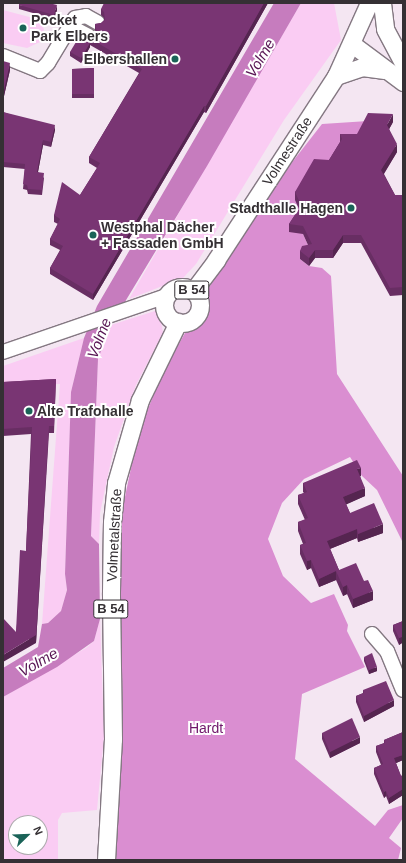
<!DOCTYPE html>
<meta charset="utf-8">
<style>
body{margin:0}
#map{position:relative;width:406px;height:863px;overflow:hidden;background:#f4e6f2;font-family:Arial,sans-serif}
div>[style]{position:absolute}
.green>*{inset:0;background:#faccf3}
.forest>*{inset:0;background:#da8ed1}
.water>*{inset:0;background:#c67cbe}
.roads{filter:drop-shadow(1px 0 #847882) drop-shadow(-1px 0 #847882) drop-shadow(0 1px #847882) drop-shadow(0 -1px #847882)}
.minor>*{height:14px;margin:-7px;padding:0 7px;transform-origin:7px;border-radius:7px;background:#fff}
.major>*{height:17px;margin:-8.5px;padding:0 8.5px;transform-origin:8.5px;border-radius:8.5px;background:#fff}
.major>.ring{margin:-8.5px;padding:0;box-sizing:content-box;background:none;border:17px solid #fff;border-radius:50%}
.wall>*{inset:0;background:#682e63}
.shaded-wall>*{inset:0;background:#552550}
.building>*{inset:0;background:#793573}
.dots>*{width:11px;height:11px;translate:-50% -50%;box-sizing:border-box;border:2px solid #fff;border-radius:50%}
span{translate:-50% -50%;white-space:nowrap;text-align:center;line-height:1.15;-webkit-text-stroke:4px #fff;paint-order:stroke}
.shield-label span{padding:1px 3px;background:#fff;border:1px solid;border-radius:3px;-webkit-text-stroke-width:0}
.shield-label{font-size:13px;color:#353034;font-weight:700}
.poi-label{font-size:14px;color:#353034;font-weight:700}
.left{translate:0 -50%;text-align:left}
.right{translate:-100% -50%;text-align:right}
.street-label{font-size:14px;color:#353034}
.park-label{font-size:14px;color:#6f166a}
.water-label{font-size:15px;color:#571453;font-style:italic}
.frame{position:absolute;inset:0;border:4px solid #353034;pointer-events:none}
.north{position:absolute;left:8px;top:815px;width:40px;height:40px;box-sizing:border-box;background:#fff;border:1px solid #aeacae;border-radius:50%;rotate:67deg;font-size:11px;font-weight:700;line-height:16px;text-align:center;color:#353034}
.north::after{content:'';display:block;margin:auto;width:14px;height:18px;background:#1a6358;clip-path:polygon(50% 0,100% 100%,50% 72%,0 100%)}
</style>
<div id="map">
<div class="green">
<div style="clip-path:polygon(301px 3px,334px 3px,341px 40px,284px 120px,196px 264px,183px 278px,129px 299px)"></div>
<div style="clip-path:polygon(3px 10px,37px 19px,44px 29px,40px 42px,27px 48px,3px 43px)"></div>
<div style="clip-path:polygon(155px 311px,160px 315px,163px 333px,136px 385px,114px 447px,100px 513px,99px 544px,91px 536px,98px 359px,111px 325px)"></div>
<div style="clip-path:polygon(84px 338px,71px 392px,65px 574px,67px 590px,61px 611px,48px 623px,42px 624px,60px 384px,3px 386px,3px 366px)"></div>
<div style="clip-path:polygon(evenodd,100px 619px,104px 736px,97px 810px,62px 813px,58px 820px,58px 860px,3px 860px,3px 697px,86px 648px,94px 641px,100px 619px,16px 823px,40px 823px,40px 847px,16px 847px,16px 823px)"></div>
</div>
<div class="forest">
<div style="clip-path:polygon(368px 121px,301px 213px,303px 234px,309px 247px,300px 259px,309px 266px,322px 268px,331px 276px,337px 374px,403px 476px,403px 543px,377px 490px,362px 476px,350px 457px,304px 479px,282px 503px,268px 539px,283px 576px,311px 603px,334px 594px,348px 625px,347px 631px,365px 667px,302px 694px,295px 759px,375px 826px,388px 810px,403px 805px,403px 818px,389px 838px,401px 848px,398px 860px,116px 860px,123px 727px,120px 550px,122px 511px,139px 430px,165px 368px,189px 326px,203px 312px,203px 297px,272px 188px,322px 124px)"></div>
</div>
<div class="water">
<div style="clip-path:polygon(274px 3px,301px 3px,207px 166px,111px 325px,98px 359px,91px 536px,99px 544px,100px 619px,94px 641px,57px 667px,3px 697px,3px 668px,38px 647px,42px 624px,48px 623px,61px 611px,67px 590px,65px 574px,71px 392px,84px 338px,97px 306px)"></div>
</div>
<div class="roads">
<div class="minor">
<div style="left:64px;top:35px;width:14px;rotate:-21deg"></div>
<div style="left:77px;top:30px;width:13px;rotate:27deg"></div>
<div style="left:3px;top:56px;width:40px;rotate:22deg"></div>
<div style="left:40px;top:71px;width:11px;rotate:-45deg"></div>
<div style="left:48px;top:63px;width:52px;rotate:-59deg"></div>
<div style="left:75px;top:18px;width:11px;rotate:-10deg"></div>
<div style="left:86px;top:16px;width:13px;rotate:29deg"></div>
<div style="left:3px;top:352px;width:173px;rotate:-18.9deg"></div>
<div style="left:372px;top:634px;width:23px;rotate:49deg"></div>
<div style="left:387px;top:651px;width:42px;rotate:67.7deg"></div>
</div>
<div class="major">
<div style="left:382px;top:3px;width:26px;rotate:83deg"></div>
<div style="left:385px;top:29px;width:38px;rotate:62deg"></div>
<div style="left:352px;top:44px;width:64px;rotate:36.7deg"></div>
<div style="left:336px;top:76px;width:28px;rotate:-19deg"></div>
<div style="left:362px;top:67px;width:21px;rotate:8deg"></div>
<div class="ring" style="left:164px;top:287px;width:19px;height:19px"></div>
<div style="left:193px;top:291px;width:39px;rotate:-53deg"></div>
<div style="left:216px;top:260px;width:220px;rotate:-56.9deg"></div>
<div style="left:336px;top:76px;width:80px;rotate:-65.7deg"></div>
<div style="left:106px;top:860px;width:121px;rotate:-86.7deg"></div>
<div style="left:113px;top:739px;width:147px;rotate:-90.8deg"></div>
<div style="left:111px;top:592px;width:70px;rotate:-89.2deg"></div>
<div style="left:112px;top:522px;width:39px;rotate:-84deg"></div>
<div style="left:116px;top:483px;width:86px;rotate:-73.9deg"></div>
<div style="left:140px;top:400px;width:87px;rotate:-64deg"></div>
</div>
</div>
<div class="wall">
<div style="clip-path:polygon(268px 3px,206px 113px,204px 112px,93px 300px,50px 274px,50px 268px,60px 250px,50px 245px,50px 239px,58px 224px,54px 222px,54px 215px,80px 195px,97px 168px,89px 163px,89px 157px,139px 73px,90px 45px,90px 47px,81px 63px,70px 56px,70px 52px,89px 43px,89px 38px,96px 34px,95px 30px,95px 24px,101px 23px,104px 20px,104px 18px,101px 15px,101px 9px)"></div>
<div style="clip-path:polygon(19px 5px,57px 10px,54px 19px,19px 9px)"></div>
<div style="clip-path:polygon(3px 61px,10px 70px,4px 96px,3px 96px)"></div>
<div style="clip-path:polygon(94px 68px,94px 98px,72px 98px,72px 69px)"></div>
<div style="clip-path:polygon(3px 112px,55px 130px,51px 147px,43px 145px,38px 172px,44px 178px,42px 195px,28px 194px,27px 190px,23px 189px,25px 169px,3px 167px)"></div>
<div style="clip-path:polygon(393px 122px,389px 129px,397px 152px,384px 174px,395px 195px,403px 195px,403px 295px,390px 296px,361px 243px,343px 243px,333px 258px,315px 258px,309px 266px,300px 259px,300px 251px,308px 245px,303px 234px,289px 232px,289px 224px,299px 209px,295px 200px,295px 192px,329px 160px,340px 142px,340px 134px,357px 134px)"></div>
<div style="clip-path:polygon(56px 379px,54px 433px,49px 433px,36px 643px,16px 632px,26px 551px,31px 434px,3px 436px,3px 382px)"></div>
<div style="clip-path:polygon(360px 476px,365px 496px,346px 504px,350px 513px,383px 533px,358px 542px,357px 538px,330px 549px,339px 570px,364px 581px,373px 600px,353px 608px,347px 594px,343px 596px,336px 580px,319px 587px,311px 568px,307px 570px,300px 554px,300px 545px,303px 544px,298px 531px,298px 522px,305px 520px,298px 504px,298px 495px,304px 493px,303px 492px,303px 483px)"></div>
<div style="clip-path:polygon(403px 621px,403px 645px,402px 643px,399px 645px,393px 631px,393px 625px)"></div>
<div style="clip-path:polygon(364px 657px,377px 671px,369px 674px,364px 661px)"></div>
<div style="clip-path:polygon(363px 690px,394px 706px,364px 722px,356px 702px,356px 696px,363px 693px)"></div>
<div style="clip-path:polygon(403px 732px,403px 760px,396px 763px,401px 776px,403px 775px,403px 795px,389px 804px,386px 796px,384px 798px,374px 774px,374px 768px,381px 765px,376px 752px,376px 746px,384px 743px,384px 740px)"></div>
<div style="clip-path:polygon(322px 733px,360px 743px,330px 758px,322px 739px)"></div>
</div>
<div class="shaded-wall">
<div style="clip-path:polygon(264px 3px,268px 3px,206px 113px,206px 106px)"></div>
<div style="clip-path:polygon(57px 5px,57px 10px,54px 19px,54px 15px)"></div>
<div style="clip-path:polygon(90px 43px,90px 47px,81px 63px,81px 58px)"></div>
<div style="clip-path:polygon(10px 63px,10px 70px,4px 96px,4px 90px)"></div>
<div style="clip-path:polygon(204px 106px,204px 112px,93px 300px,93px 294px)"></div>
<div style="clip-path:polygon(393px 114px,393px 122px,387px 133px,387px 125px)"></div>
<div style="clip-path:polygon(55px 125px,55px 130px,51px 147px,51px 142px)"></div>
<div style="clip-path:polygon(43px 140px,43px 145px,37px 177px,37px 172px)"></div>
<div style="clip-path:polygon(397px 144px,397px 152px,381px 178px,381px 170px)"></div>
<div style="clip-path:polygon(343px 235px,343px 243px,333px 258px,333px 250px)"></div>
<div style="clip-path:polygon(315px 250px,315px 258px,309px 266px,309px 258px)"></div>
<div style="clip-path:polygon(49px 426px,36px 643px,3px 662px,3px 655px,36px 635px)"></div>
<div style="clip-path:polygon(361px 468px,361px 476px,357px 478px,357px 469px)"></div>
<div style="clip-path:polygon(365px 488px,365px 496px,343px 506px,343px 497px)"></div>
<div style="clip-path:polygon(383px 524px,383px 533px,358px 542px,358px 534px)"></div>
<div style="clip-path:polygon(357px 529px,357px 538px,327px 550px,327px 541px)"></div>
<div style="clip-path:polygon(311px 560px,311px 568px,307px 570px,307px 561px)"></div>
<div style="clip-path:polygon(336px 571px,336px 580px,319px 587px,319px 579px)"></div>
<div style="clip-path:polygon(347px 585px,347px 594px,343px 596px,343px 587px)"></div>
<div style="clip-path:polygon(373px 591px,373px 600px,353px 608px,353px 599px)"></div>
<div style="clip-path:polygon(402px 637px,402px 643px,399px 645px,399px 638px)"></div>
<div style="clip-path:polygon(377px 667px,377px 671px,369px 674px,369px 670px)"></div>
<div style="clip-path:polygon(394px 700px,394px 706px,364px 722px,364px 716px)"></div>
<div style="clip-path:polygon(360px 737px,360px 743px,330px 758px,330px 752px)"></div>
<div style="clip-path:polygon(403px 755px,403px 760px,394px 764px,394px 758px)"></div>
<div style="clip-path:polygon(403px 789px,403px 795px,389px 804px,389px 798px)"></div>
<div style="clip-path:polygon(386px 791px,386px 796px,384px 798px,384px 792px)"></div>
</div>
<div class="building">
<div style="clip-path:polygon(19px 3px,49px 3px,57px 5px,54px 15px,19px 5px)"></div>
<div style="clip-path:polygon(104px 3px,264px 3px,206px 106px,204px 106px,93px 294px,50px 268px,63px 246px,50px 239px,60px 219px,54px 215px,62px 182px,80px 195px,100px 163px,89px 157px,142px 69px,89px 38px,97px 33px,95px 24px,101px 23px,105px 20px,104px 12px,101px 9px)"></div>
<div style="clip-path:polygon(79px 37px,90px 43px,81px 58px,70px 52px)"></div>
<div style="clip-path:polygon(3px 61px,10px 63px,4px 90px,3px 89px)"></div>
<div style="clip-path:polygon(94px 68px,94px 94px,72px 94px,72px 69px)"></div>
<div style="clip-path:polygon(3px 112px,55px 125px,51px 142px,43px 140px,37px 172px,44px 173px,42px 190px,28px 189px,27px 185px,23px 184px,25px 164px,3px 162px)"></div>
<div style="clip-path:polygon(368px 113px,393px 114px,387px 125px,397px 144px,381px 170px,395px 195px,403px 195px,403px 287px,390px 288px,361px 235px,343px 235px,333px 250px,315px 250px,309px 258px,300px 251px,302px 246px,312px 244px,303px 226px,289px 224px,301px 205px,295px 192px,314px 159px,329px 160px,342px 139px,340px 134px,357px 134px)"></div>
<div style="clip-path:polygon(56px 379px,54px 426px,49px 426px,36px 635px,3px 655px,3px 618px,16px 632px,20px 550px,26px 551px,32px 427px,3px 429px,3px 382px)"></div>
<div style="clip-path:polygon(357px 460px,361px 468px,357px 469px,365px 488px,343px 497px,350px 513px,374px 503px,383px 524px,358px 534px,357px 529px,327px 541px,339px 570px,356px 563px,364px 581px,368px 580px,373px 591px,353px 599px,347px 585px,343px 587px,336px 571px,319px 579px,311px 560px,307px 561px,300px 545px,306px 543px,298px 522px,308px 518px,298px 495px,307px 492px,303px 483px)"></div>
<div style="clip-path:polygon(403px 621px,403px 638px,402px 637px,399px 638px,393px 625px)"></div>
<div style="clip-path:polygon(372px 653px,377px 667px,369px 670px,364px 657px)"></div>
<div style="clip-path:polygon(386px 681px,394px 700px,364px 716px,356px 696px,364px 693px,363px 690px)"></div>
<div style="clip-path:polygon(352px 718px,360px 737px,330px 752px,322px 733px)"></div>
<div style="clip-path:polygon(403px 732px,403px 755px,394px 758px,401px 776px,403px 775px,403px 789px,389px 798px,386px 791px,384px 792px,374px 768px,383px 764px,376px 746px,385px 743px,384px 740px)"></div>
</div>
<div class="dots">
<div style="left:23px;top:28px;background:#1a6358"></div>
<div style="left:175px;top:59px;background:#1a6358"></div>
<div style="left:351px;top:208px;background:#1a6358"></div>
<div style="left:93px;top:235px;background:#1a6358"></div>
<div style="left:29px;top:411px;background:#1a6358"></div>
</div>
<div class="shield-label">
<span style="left:192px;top:290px">B 54</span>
<span style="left:111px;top:609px">B 54</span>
</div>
<div class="poi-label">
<span class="left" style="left:31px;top:28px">Pocket<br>Park Elbers</span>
<span class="right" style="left:167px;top:59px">Elbershallen</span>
<span class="right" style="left:343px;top:208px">Stadthalle Hagen</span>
<span class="left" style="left:101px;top:235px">Westphal Dächer<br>+ Fassaden GmbH</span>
<span class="left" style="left:37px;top:411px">Alte Trafohalle</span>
</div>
<div class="street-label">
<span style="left:287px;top:151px;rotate:-57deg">Volmestraße</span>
<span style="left:114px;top:535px;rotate:-87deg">Volmetalstraße</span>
</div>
<div class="park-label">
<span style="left:206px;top:728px">Hardt</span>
</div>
<div class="water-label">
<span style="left:260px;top:58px;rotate:-59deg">Volme</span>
<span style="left:99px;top:338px;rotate:-69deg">Volme</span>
<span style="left:38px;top:662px;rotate:-30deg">Volme</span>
</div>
<div class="frame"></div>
<div class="north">N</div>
</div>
